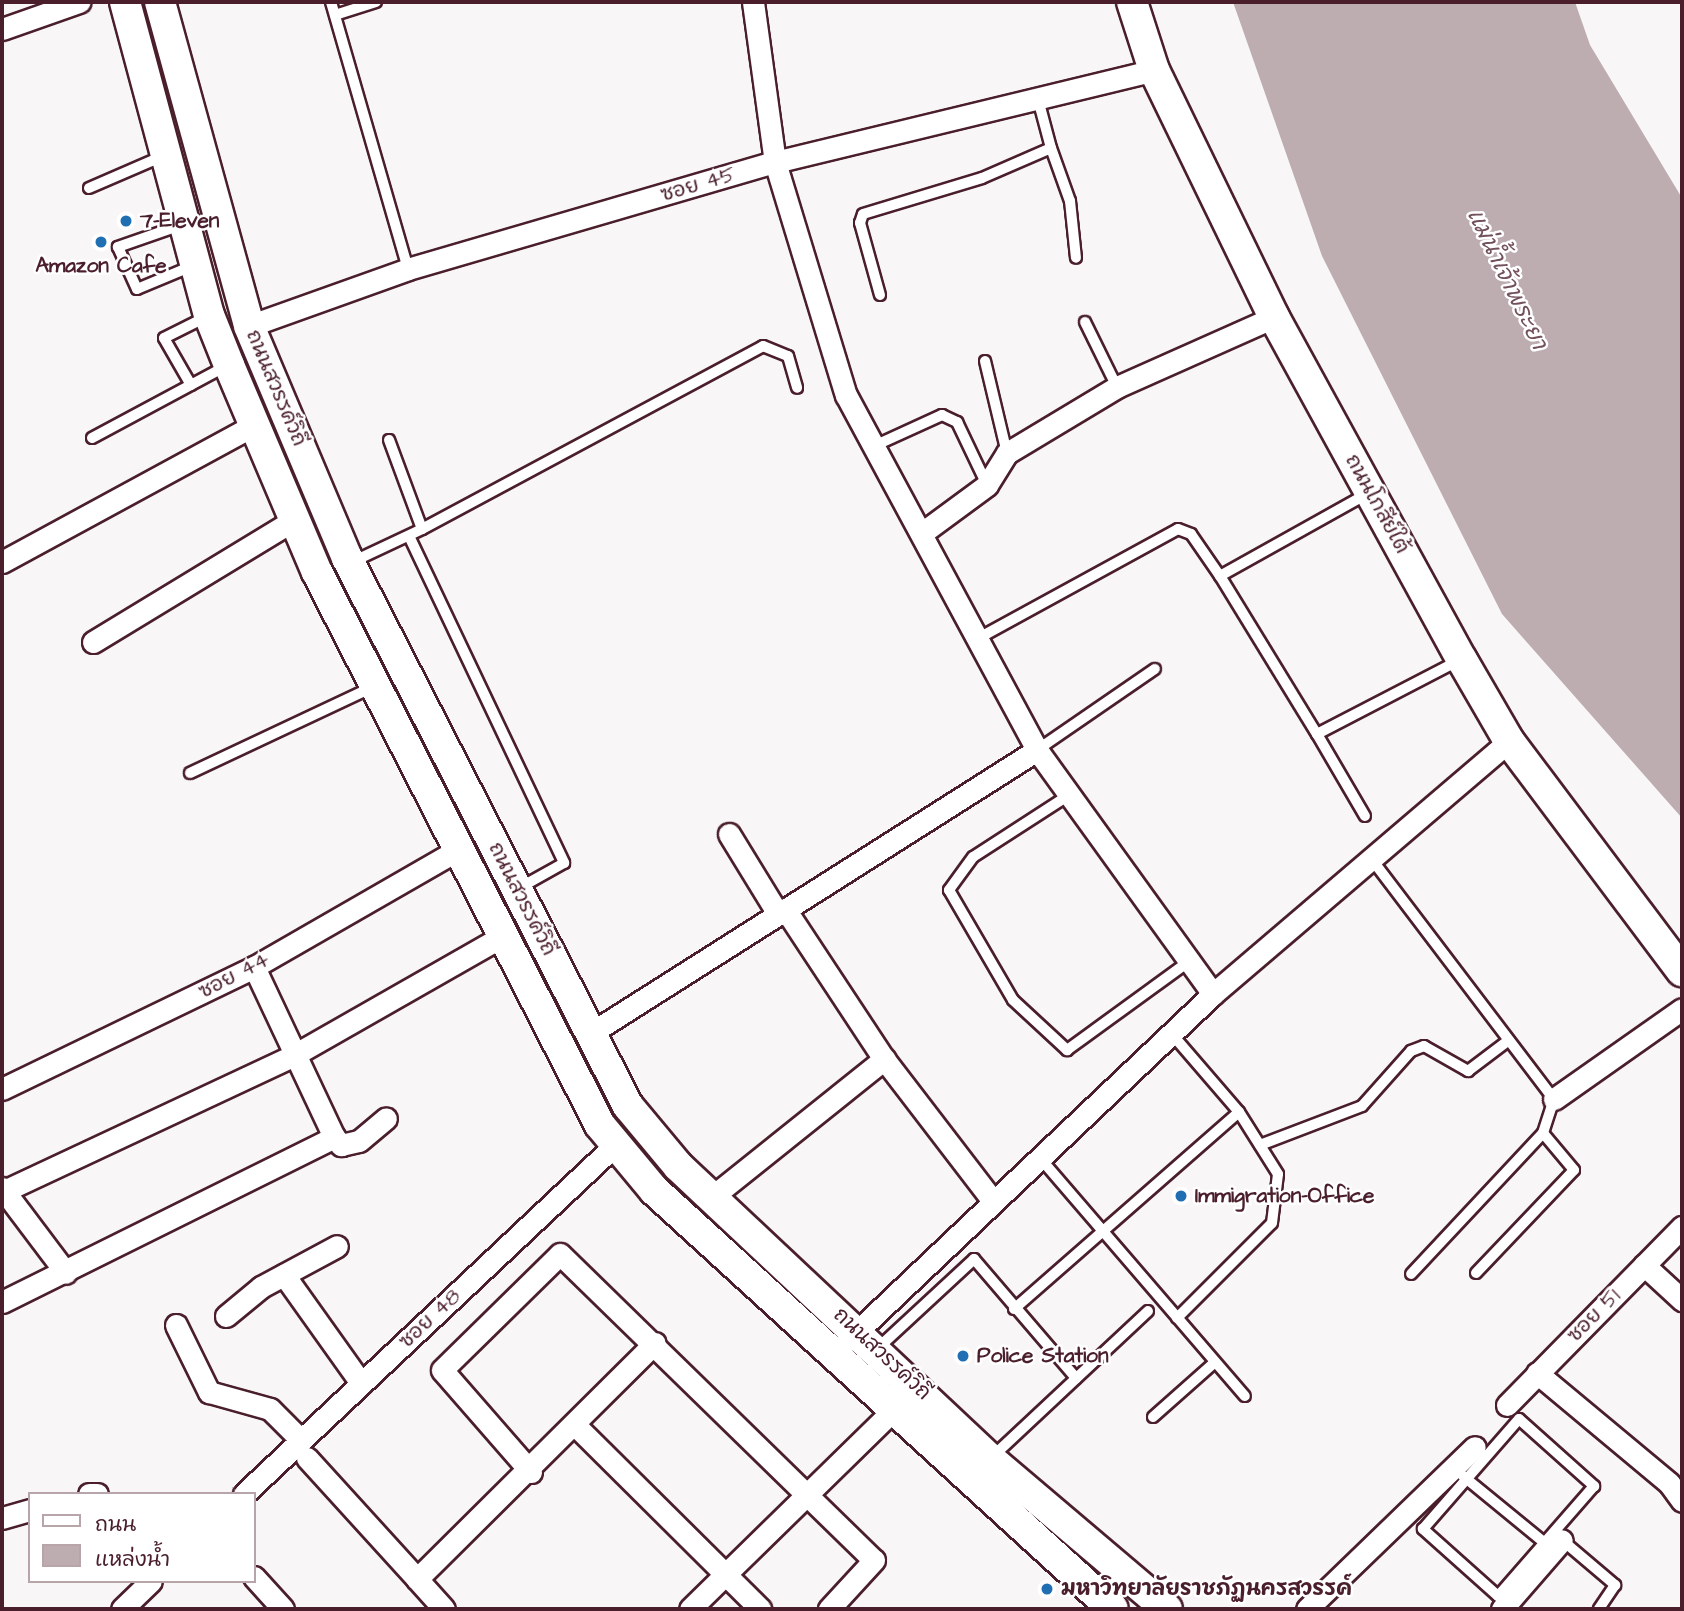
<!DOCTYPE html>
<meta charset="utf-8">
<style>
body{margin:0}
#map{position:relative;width:1684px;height:1611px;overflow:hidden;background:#f8f6f7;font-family:"Architects Daughter","Playpen Sans Thai",sans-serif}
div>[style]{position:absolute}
.water>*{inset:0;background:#bdadb0}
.roads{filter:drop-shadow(2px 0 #4a1f2b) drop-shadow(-2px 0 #4a1f2b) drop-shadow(0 2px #4a1f2b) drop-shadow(0 -2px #4a1f2b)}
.lane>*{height:10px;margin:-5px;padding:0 5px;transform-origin:5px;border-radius:5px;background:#fff}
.street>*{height:21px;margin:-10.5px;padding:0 10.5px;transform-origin:10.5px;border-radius:10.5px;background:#fff}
.secondary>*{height:30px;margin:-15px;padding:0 15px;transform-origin:15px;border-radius:15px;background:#fff}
.dots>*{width:19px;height:19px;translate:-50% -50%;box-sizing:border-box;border:4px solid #fff;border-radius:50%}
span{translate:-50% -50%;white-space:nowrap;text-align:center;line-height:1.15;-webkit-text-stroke:5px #fff;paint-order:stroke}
.street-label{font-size:21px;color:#4a1f2b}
.poi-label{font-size:21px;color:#4a1f2b;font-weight:700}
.left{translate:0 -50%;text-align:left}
.water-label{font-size:23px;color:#72515a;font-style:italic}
.frame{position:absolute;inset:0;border:4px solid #4a1f2b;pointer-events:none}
.legend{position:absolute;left:28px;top:1492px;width:228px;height:91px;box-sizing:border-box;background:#fff;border:2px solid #b7a5aa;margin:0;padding:9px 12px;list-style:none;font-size:21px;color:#4a1f2b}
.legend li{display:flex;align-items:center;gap:14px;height:35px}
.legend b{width:35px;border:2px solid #b7a5aa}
</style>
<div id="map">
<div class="water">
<div style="clip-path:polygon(1233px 2px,1575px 2px,1590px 45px,1682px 198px,1682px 818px,1502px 614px,1322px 256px)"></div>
</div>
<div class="roads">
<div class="lane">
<div style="left:331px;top:2px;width:278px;rotate:73.9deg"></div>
<div style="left:335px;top:15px;width:43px;rotate:-17.6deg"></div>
<div style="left:1051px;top:148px;width:56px;rotate:70.3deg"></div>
<div style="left:1070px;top:201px;width:57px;rotate:84deg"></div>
<div style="left:89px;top:188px;width:81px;rotate:-23.4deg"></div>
<div style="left:181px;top:225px;width:67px;rotate:160.8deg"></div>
<div style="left:118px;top:247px;width:46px;rotate:65.7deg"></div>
<div style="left:137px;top:289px;width:60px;rotate:-22.7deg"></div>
<div style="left:880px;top:295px;width:75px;rotate:-105.5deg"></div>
<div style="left:860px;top:223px;width:9px;rotate:-72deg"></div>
<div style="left:863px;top:214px;width:124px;rotate:-16.8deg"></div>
<div style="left:982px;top:178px;width:75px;rotate:-23.5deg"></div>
<div style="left:1051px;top:148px;width:51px;rotate:-104.9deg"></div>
<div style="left:1085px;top:322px;width:72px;rotate:63.8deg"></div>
<div style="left:985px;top:361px;width:95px;rotate:76.6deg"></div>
<div style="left:191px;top:385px;width:54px;rotate:-119.9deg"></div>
<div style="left:164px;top:338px;width:47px;rotate:-26.6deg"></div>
<div style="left:92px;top:438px;width:152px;rotate:-28.2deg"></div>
<div style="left:874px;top:446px;width:75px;rotate:-24.5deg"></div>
<div style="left:942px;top:415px;width:17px;rotate:25deg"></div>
<div style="left:957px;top:422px;width:70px;rotate:64.5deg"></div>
<div style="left:422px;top:529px;width:387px;rotate:-28.2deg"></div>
<div style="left:763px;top:346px;width:27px;rotate:22deg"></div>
<div style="left:788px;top:356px;width:33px;rotate:74deg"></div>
<div style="left:409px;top:536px;width:362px;rotate:64.6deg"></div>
<div style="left:564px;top:863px;width:51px;rotate:150.9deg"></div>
<div style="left:352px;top:562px;width:77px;rotate:-25.2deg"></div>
<div style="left:422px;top:529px;width:95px;rotate:-110.3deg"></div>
<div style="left:1220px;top:576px;width:168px;rotate:-29.2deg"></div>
<div style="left:977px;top:639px;width:229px;rotate:-28.7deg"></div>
<div style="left:1178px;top:529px;width:14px;rotate:21deg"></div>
<div style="left:1191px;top:534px;width:51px;rotate:55.4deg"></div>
<div style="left:1220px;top:576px;width:185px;rotate:58.5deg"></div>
<div style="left:1317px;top:734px;width:161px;rotate:-27.4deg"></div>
<div style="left:1317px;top:734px;width:95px;rotate:59.7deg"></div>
<div style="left:1037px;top:750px;width:143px;rotate:-34.5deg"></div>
<div style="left:190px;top:773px;width:202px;rotate:-25.2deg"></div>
<div style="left:1069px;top:795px;width:114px;rotate:147.1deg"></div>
<div style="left:973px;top:857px;width:41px;rotate:126deg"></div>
<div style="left:949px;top:890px;width:127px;rotate:59.8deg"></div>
<div style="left:1013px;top:1000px;width:74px;rotate:42.8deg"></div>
<div style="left:1067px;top:1050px;width:150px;rotate:-36deg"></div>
<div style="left:1370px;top:857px;width:304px;rotate:52.8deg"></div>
<div style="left:1554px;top:1099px;width:36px;rotate:108deg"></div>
<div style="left:1543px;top:1133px;width:193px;rotate:133.1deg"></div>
<div style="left:1260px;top:1145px;width:109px;rotate:-20.9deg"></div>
<div style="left:1362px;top:1106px;width:74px;rotate:-48.3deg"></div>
<div style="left:1411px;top:1051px;width:14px;rotate:-21deg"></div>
<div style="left:1424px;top:1046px;width:51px;rotate:29.6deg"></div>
<div style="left:1468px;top:1071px;width:51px;rotate:-37.1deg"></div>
<div style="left:1040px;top:1158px;width:314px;rotate:49.3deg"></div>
<div style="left:1476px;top:1273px;width:142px;rotate:-46.4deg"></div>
<div style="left:1574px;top:1170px;width:48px;rotate:-130deg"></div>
<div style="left:1014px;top:1309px;width:299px;rotate:-41.2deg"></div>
<div style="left:1239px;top:1112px;width:104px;rotate:-130.7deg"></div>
<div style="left:1177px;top:1318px;width:134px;rotate:-45deg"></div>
<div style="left:1272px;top:1223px;width:49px;rotate:-83deg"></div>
<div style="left:1278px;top:1174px;width:73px;rotate:-122.2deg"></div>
<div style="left:878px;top:1348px;width:131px;rotate:-42.8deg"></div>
<div style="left:974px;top:1259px;width:157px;rotate:49.4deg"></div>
<div style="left:1153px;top:1417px;width:81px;rotate:-41.5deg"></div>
<div style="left:1519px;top:1419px;width:101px;rotate:41.8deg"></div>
<div style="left:1594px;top:1486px;width:146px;rotate:131.1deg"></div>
<div style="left:1498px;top:1596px;width:101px;rotate:-138.2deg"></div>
<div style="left:1423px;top:1529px;width:146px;rotate:-48.9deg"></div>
<div style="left:991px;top:1458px;width:215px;rotate:-43.1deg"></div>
<div style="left:1463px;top:1476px;width:106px;rotate:39.3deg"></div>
<div style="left:1562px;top:1540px;width:70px;rotate:40.3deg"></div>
<div style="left:1615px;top:1585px;width:29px;rotate:124deg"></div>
</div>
<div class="street">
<div style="left:753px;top:2px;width:162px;rotate:82.2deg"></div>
<div style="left:775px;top:162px;width:244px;rotate:73.1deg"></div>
<div style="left:846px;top:395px;width:403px;rotate:61.7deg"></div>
<div style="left:1037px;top:750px;width:301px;rotate:54.2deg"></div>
<div style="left:2px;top:29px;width:82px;rotate:-19.3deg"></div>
<div style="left:249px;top:326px;width:169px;rotate:-19.7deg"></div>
<div style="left:408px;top:269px;width:382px;rotate:-16.3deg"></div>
<div style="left:775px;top:162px;width:390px;rotate:-13.6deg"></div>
<div style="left:922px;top:533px;width:81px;rotate:-36.4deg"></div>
<div style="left:987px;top:485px;width:38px;rotate:-58deg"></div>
<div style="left:1007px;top:453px;width:128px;rotate:-31deg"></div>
<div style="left:1117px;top:387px;width:172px;rotate:-24deg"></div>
<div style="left:2px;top:562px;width:287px;rotate:-28.5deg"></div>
<div style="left:93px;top:642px;width:235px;rotate:-31.3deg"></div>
<div style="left:729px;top:834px;width:94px;rotate:58.5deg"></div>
<div style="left:785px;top:909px;width:180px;rotate:56.6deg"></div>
<div style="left:884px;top:1059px;width:179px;rotate:52.5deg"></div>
<div style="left:591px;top:1033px;width:528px;rotate:-32.4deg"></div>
<div style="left:2px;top:1089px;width:280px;rotate:-25.8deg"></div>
<div style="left:254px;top:967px;width:237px;rotate:-29.9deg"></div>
<div style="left:1554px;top:1099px;width:156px;rotate:-35.1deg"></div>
<div style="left:334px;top:1137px;width:11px;rotate:49deg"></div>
<div style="left:341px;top:1145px;width:18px;rotate:-13deg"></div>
<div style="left:359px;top:1141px;width:35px;rotate:-40deg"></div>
<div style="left:2px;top:1188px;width:106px;rotate:53deg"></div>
<div style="left:2px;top:1192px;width:325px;rotate:-25.1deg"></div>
<div style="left:296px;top:1054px;width:238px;rotate:-29.7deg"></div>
<div style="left:712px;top:1197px;width:221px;rotate:-38.7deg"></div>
<div style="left:1644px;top:1265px;width:52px;rotate:42.6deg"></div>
<div style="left:284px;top:1275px;width:133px;rotate:54.5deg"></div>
<div style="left:2px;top:1302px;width:371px;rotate:-26.4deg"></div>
<div style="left:334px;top:1137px;width:188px;rotate:-115.2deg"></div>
<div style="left:226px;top:1316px;width:45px;rotate:-39.6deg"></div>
<div style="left:261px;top:1287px;width:86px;rotate:-28.3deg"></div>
<div style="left:176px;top:1325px;width:75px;rotate:63.8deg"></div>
<div style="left:209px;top:1392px;width:63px;rotate:15.6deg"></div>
<div style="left:270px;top:1409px;width:44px;rotate:45deg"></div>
<div style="left:847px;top:1341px;width:504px;rotate:-43.47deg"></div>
<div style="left:1213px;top:994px;width:389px;rotate:-40.5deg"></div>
<div style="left:1537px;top:1373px;width:172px;rotate:39.8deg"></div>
<div style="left:1669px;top:1483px;width:22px;rotate:54deg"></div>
<div style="left:1507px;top:1405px;width:250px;rotate:-45.5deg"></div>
<div style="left:575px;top:1425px;width:261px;rotate:44.8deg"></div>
<div style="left:307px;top:1458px;width:164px;rotate:47.7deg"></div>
<div style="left:417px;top:1579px;width:335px;rotate:-44.8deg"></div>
<div style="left:531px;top:1472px;width:135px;rotate:-131.1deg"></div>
<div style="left:442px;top:1370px;width:165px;rotate:-44.5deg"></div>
<div style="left:560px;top:1254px;width:438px;rotate:44.3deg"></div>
<div style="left:874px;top:1560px;width:67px;rotate:132.6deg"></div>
<div style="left:89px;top:1494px;width:8px"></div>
<div style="left:244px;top:1494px;width:511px;rotate:-43.25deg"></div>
<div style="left:2px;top:1518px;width:29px;rotate:-16deg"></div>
<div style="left:254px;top:1577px;width:43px;rotate:47.8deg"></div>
<div style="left:417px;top:1579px;width:40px;rotate:48deg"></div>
<div style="left:122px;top:1609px;width:40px;rotate:-44deg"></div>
<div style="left:690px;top:1609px;width:286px;rotate:-44.4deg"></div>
<div style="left:1307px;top:1609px;width:233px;rotate:-44deg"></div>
<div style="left:1502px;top:1609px;width:91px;rotate:-49deg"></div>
</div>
<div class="secondary">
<div style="left:125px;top:2px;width:324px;rotate:75deg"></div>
<div style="left:209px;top:315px;width:54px;rotate:68.2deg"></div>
<div style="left:229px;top:365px;width:225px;rotate:67deg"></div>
<div style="left:317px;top:572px;width:621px;rotate:62.9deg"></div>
<div style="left:600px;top:1125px;width:85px;rotate:50.3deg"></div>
<div style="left:654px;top:1190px;width:621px;rotate:42.39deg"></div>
<div style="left:160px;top:2px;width:336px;rotate:74.6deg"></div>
<div style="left:249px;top:326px;width:252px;rotate:67.1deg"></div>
<div style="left:347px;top:558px;width:616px;rotate:62.85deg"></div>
<div style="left:628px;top:1106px;width:78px;rotate:50.2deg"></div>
<div style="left:678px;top:1166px;width:428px;rotate:43.2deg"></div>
<div style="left:990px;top:1459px;width:232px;rotate:40.3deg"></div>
<div style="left:1132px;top:2px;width:71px;rotate:72.1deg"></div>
<div style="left:1154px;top:70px;width:275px;rotate:64.1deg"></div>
<div style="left:1274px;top:317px;width:391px;rotate:61.3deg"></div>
<div style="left:1462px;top:660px;width:94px;rotate:59.9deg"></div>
<div style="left:1509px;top:741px;width:288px;rotate:53.1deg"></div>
</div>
</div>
<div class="dots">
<div style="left:126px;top:221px;background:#1f6fb2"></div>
<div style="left:101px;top:242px;background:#1f6fb2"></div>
<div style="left:1181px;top:1196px;background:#1f6fb2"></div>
<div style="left:963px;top:1356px;background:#1f6fb2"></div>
<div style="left:1047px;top:1589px;background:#1f6fb2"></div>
</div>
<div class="street-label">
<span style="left:698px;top:185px;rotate:-16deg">ซอย 45</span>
<span style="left:276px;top:388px;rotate:67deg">ถนนสวรรค์วิถี</span>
<span style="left:1377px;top:504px;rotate:61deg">ถนนโกสีย์ใต้</span>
<span style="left:522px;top:899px;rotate:63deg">ถนนสวรรค์วิถี</span>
<span style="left:234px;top:976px;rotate:-27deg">ซอย 44</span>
<span style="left:1594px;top:1316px;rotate:-45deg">ซอย 51</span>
<span style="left:430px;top:1319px;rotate:-43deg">ซอย 48</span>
<span style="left:882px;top:1354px;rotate:43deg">ถนนสวรรค์วิถี</span>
</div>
<div class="poi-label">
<span class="left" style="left:140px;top:221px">7-Eleven</span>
<span style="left:101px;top:266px">Amazon Cafe</span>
<span class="left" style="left:1195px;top:1196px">Immigration-Office</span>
<span class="left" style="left:977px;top:1356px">Police Station</span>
<span class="left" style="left:1061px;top:1589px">มหาวิทยาลัยราชภัฏนครสวรรค์</span>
</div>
<div class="water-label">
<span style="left:1507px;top:279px;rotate:64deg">แม่น้ำเจ้าพระยา</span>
</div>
<div class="frame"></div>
<ul class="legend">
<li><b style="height:9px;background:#fff"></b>ถนน</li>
<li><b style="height:19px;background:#bdadb0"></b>แหล่งน้ำ</li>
</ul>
</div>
